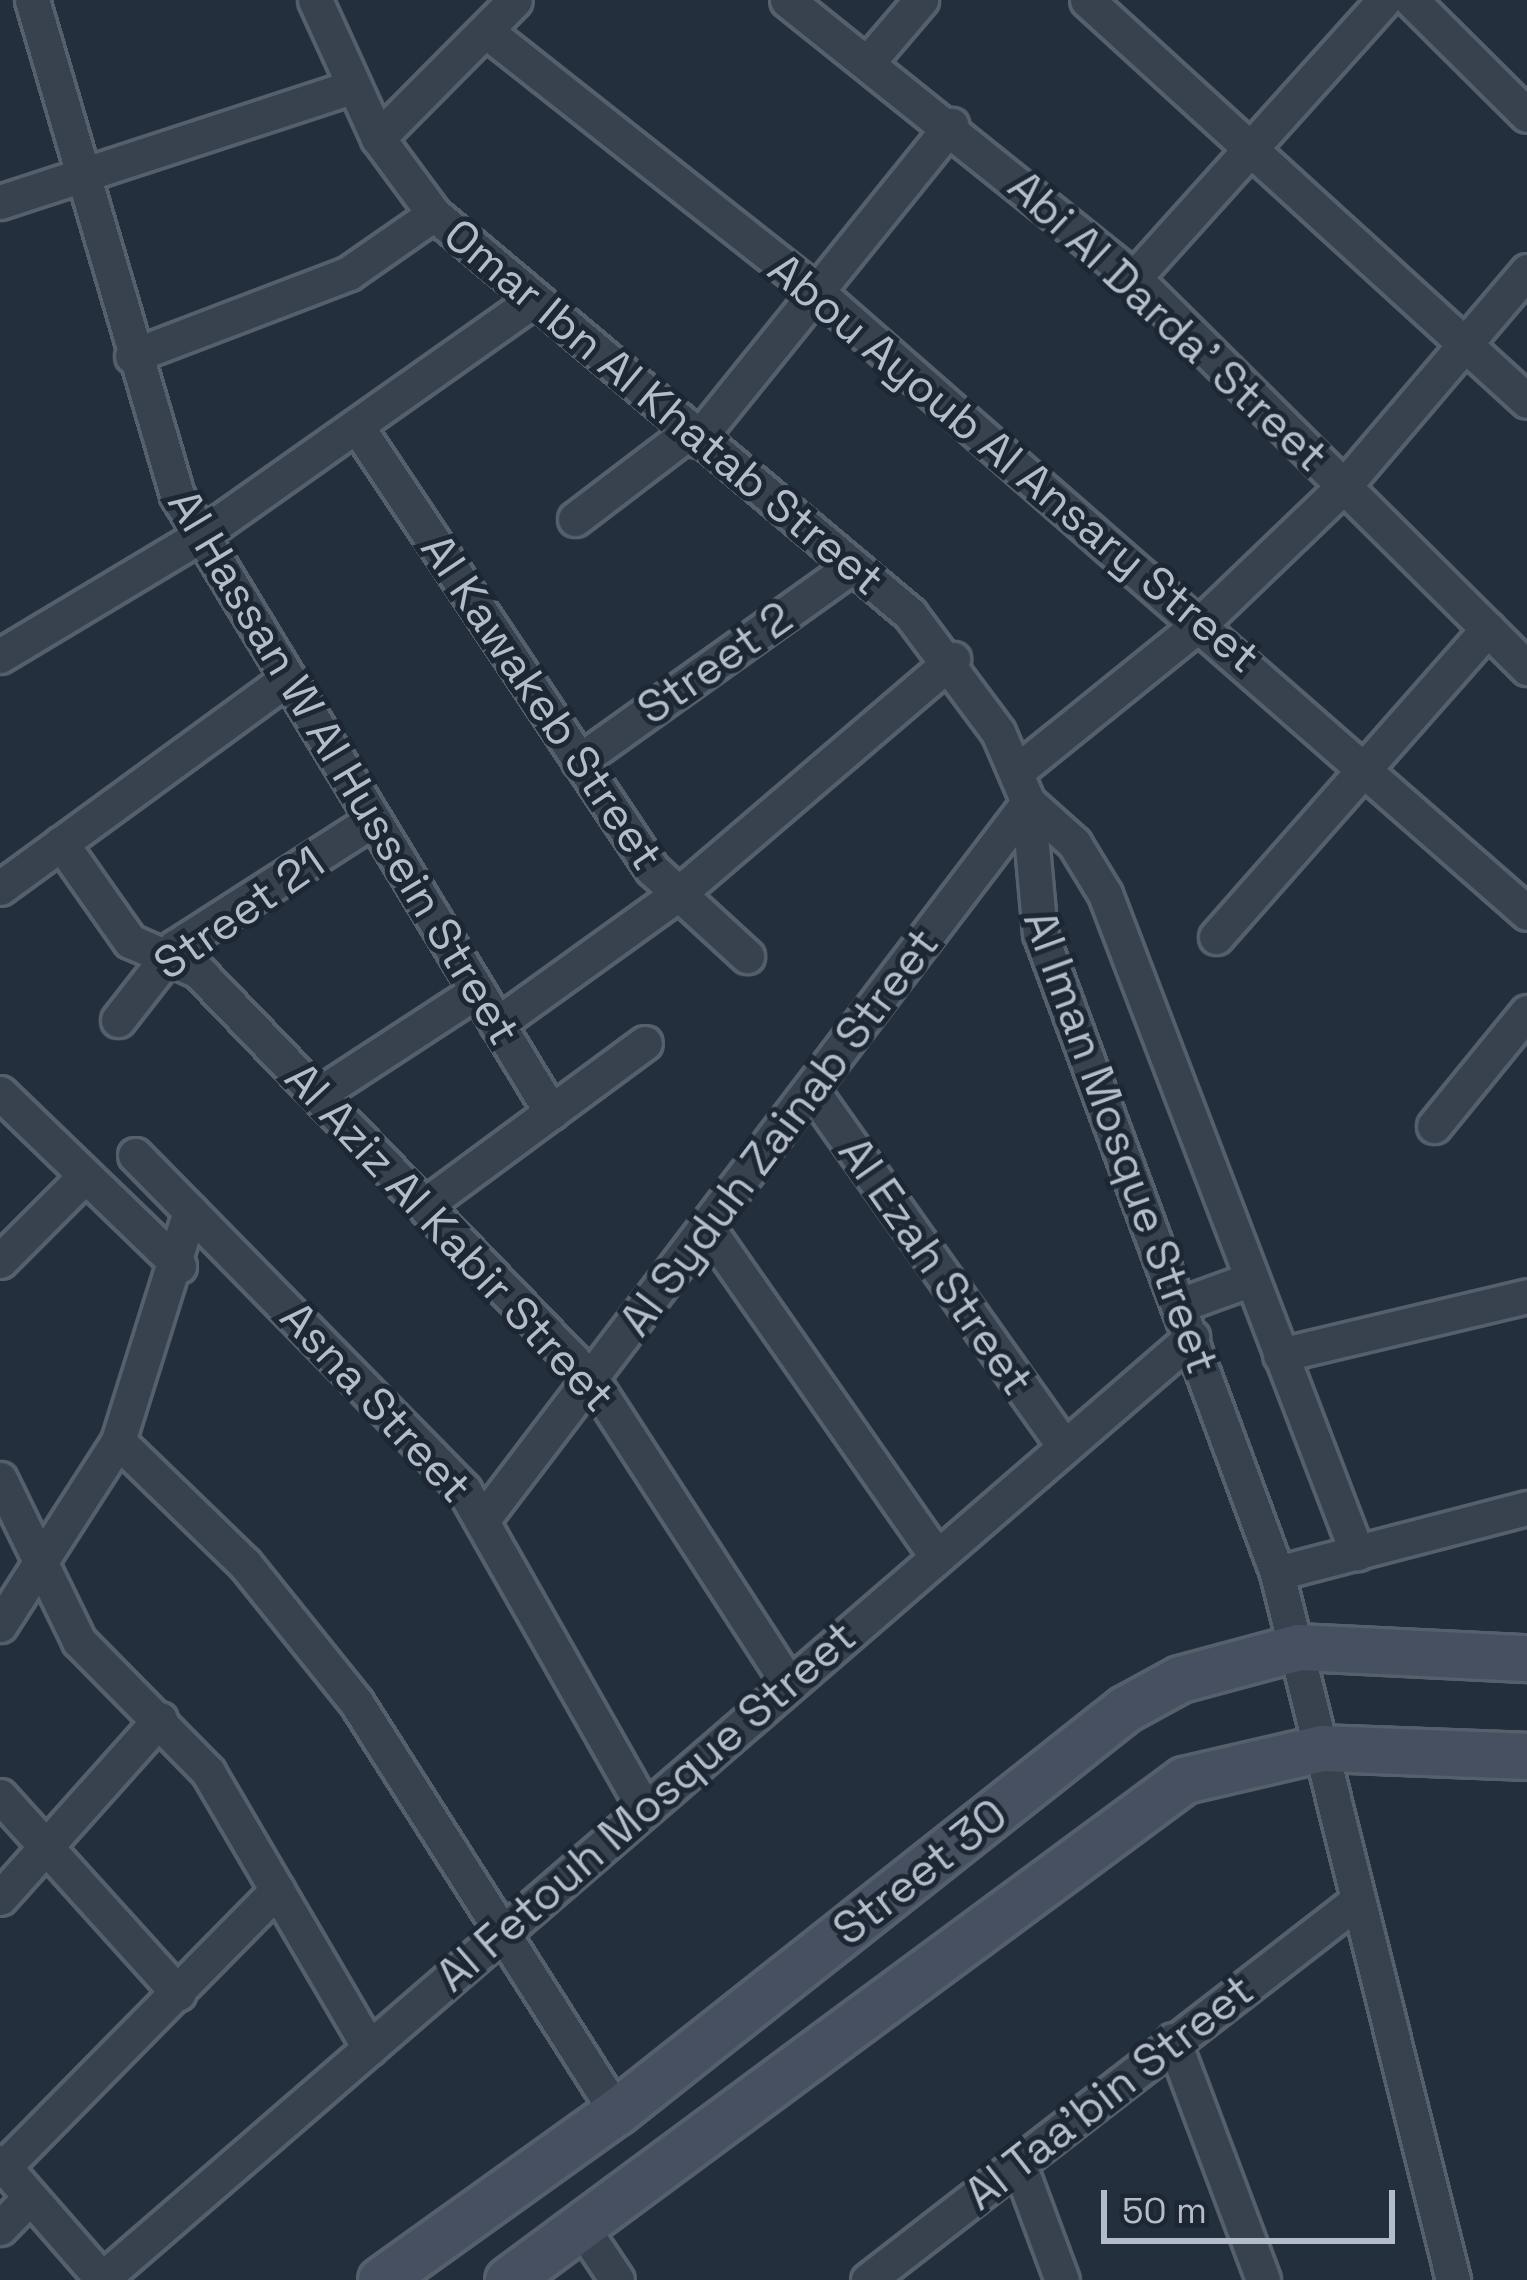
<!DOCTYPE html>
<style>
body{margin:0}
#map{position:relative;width:1527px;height:2280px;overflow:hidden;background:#242f3e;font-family:"Space Grotesk",sans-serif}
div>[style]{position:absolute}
.roads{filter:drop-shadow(3px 0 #565f6c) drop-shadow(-3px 0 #565f6c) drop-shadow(0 3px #565f6c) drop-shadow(0 -3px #565f6c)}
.street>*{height:33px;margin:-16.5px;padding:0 16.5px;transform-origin:16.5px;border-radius:16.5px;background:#38414e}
.secondary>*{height:45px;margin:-22.5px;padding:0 22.5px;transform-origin:22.5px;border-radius:22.5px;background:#465061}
span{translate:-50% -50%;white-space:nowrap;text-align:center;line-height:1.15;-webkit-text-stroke:10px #1d2633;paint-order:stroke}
.street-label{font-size:45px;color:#b4bcc9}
.scale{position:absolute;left:1101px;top:2190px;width:294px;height:54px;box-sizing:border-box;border:6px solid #b4bcc9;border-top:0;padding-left:15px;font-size:36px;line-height:42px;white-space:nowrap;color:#b4bcc9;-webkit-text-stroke:9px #1d2633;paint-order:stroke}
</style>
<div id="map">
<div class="roads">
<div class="street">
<div style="left:32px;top:0;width:516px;rotate:73.67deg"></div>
<div style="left:177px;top:495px;width:722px;rotate:58.78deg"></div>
<div style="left:315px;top:0;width:152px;rotate:65.5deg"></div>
<div style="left:378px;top:138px;width:94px;rotate:53.6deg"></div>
<div style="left:434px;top:214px;width:622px;rotate:40.04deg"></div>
<div style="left:910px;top:614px;width:147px;rotate:53.3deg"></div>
<div style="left:998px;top:732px;width:76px;rotate:66.8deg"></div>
<div style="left:1028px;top:802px;width:132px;rotate:84.8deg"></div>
<div style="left:1040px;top:933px;width:682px;rotate:69.68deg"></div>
<div style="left:1277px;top:1573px;width:729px;rotate:76.02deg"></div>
<div style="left:787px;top:0;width:445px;rotate:38.7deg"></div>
<div style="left:1134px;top:278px;width:554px;rotate:44.78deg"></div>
<div style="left:1087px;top:0;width:595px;rotate:42.34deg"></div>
<div style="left:1411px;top:0;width:163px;rotate:44.8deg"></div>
<div style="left:486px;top:31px;width:422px;rotate:38.3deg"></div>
<div style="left:817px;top:292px;width:943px;rotate:41.17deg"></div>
<div style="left:868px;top:62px;width:82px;rotate:-49.5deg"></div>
<div style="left:378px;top:138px;width:194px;rotate:-45.2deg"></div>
<div style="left:0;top:202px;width:370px;rotate:-18.1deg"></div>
<div style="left:1134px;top:278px;width:374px;rotate:-48deg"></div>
<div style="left:132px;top:356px;width:232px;rotate:-20.9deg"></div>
<div style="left:349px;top:273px;width:103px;rotate:-34.8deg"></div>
<div style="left:358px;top:428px;width:530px;rotate:56.31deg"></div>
<div style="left:652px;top:869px;width:129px;rotate:42.5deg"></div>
<div style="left:697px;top:440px;width:405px;rotate:-51.1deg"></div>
<div style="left:575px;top:519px;width:143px;rotate:-37.3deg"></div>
<div style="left:0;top:656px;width:231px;rotate:-31deg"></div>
<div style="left:198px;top:537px;width:408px;rotate:-35.2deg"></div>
<div style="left:579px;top:761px;width:335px;rotate:-35.5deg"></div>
<div style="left:1016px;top:772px;width:240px;rotate:-38.9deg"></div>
<div style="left:1203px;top:621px;width:197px;rotate:-43.8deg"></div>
<div style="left:1345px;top:485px;width:281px;rotate:-49.6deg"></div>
<div style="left:1028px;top:802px;width:62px;rotate:41.7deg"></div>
<div style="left:1074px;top:843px;width:60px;rotate:58.7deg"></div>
<div style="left:1105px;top:894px;width:706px;rotate:69.07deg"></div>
<div style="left:61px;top:843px;width:120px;rotate:54.9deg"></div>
<div style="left:130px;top:941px;width:74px;rotate:23.8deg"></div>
<div style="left:198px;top:971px;width:568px;rotate:46.07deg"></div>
<div style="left:592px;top:1380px;width:361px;rotate:57.1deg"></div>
<div style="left:0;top:888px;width:355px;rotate:-36.1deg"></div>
<div style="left:1216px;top:937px;width:411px;rotate:-48.6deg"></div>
<div style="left:118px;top:1020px;width:93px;rotate:-52deg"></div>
<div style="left:175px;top:947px;width:235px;rotate:-32.7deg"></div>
<div style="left:497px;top:1024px;width:223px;rotate:-35.7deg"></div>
<div style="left:678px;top:894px;width:362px;rotate:-40.5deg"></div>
<div style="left:811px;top:1089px;width:435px;rotate:54.7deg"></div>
<div style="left:0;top:1093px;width:249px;rotate:44deg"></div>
<div style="left:319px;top:1094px;width:189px;rotate:-33.1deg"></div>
<div style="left:1434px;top:1126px;width:147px;rotate:-50.8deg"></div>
<div style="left:135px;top:1155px;width:470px;rotate:45.5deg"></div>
<div style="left:464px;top:1490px;width:365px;rotate:60.5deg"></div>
<div style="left:425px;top:1205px;width:273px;rotate:-36.4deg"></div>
<div style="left:706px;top:1226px;width:400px;rotate:55.1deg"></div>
<div style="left:0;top:1261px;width:120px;rotate:-45deg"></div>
<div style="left:1180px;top:1305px;width:76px;rotate:-20.1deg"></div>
<div style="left:1280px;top:1355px;width:254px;rotate:-13.4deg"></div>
<div style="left:118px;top:1441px;width:177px;rotate:44.1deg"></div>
<div style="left:245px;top:1564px;width:177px;rotate:51.2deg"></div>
<div style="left:356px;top:1702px;width:485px;rotate:57.6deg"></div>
<div style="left:0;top:1479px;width:180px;rotate:64deg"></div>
<div style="left:79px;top:1641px;width:184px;rotate:45.4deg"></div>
<div style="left:208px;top:1772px;width:320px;rotate:59.7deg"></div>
<div style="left:484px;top:1518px;width:897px;rotate:-52.75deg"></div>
<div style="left:1277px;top:1573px;width:258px;rotate:-14.6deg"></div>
<div style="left:0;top:1625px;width:219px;rotate:-57.3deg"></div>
<div style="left:118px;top:1441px;width:241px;rotate:-72.6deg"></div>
<div style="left:0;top:1796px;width:266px;rotate:47.9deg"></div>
<div style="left:0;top:1898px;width:240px;rotate:-48.2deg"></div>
<div style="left:1173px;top:2040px;width:256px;rotate:69.4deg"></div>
<div style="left:0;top:2162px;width:157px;rotate:48.9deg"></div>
<div style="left:1018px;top:2162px;width:126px;rotate:69.6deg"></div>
<div style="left:4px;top:2167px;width:389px;rotate:-45.4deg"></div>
<div style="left:0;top:2228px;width:43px;rotate:-45.9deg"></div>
<div style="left:583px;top:2229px;width:61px;rotate:56.3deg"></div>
<div style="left:102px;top:2279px;width:1441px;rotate:-40.83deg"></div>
<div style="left:868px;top:2280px;width:612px;rotate:-37.77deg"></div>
</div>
<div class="secondary">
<div style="left:381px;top:2280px;width:289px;rotate:-35.6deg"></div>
<div style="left:616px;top:2112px;width:649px;rotate:-38.37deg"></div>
<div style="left:1125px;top:1709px;width:63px;rotate:-28.6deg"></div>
<div style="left:1180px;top:1679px;width:123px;rotate:-15.1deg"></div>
<div style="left:1299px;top:1647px;width:228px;rotate:2.8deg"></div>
<div style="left:508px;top:2280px;width:841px;rotate:-36.49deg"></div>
<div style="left:1184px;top:1780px;width:141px;rotate:-13.1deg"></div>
<div style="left:1321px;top:1748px;width:206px;rotate:2.2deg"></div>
</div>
</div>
<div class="street-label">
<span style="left:1168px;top:321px;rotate:43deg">Abi Al Darda' Street</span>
<span style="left:664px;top:407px;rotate:40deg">Omar Ibn Al Khatab Street</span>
<span style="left:1014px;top:463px;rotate:40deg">Abou Ayoub Al Ansary Street</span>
<span style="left:715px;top:663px;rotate:-35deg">Street 2</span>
<span style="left:542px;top:702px;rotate:56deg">Al Kawakeb Street</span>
<span style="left:344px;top:767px;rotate:59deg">Al Hassan W Al Hussein Street</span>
<span style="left:239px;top:913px;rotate:-35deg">Street 21</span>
<span style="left:779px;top:1132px;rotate:-53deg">Al Syduh Zainab Street</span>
<span style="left:1121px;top:1142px;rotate:70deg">Al Iman Mosque Street</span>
<span style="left:450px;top:1237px;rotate:47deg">Al Aziz Al Kabir Street</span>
<span style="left:936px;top:1266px;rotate:55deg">Al Ezah Street</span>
<span style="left:376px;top:1402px;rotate:47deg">Asna Street</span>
<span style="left:646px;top:1806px;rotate:-41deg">Al Fetouh Mosque Street</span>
<span style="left:920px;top:1872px;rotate:-38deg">Street 30</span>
<span style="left:1109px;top:2092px;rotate:-38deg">Al Taa'bin Street</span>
</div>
<div class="scale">50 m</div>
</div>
